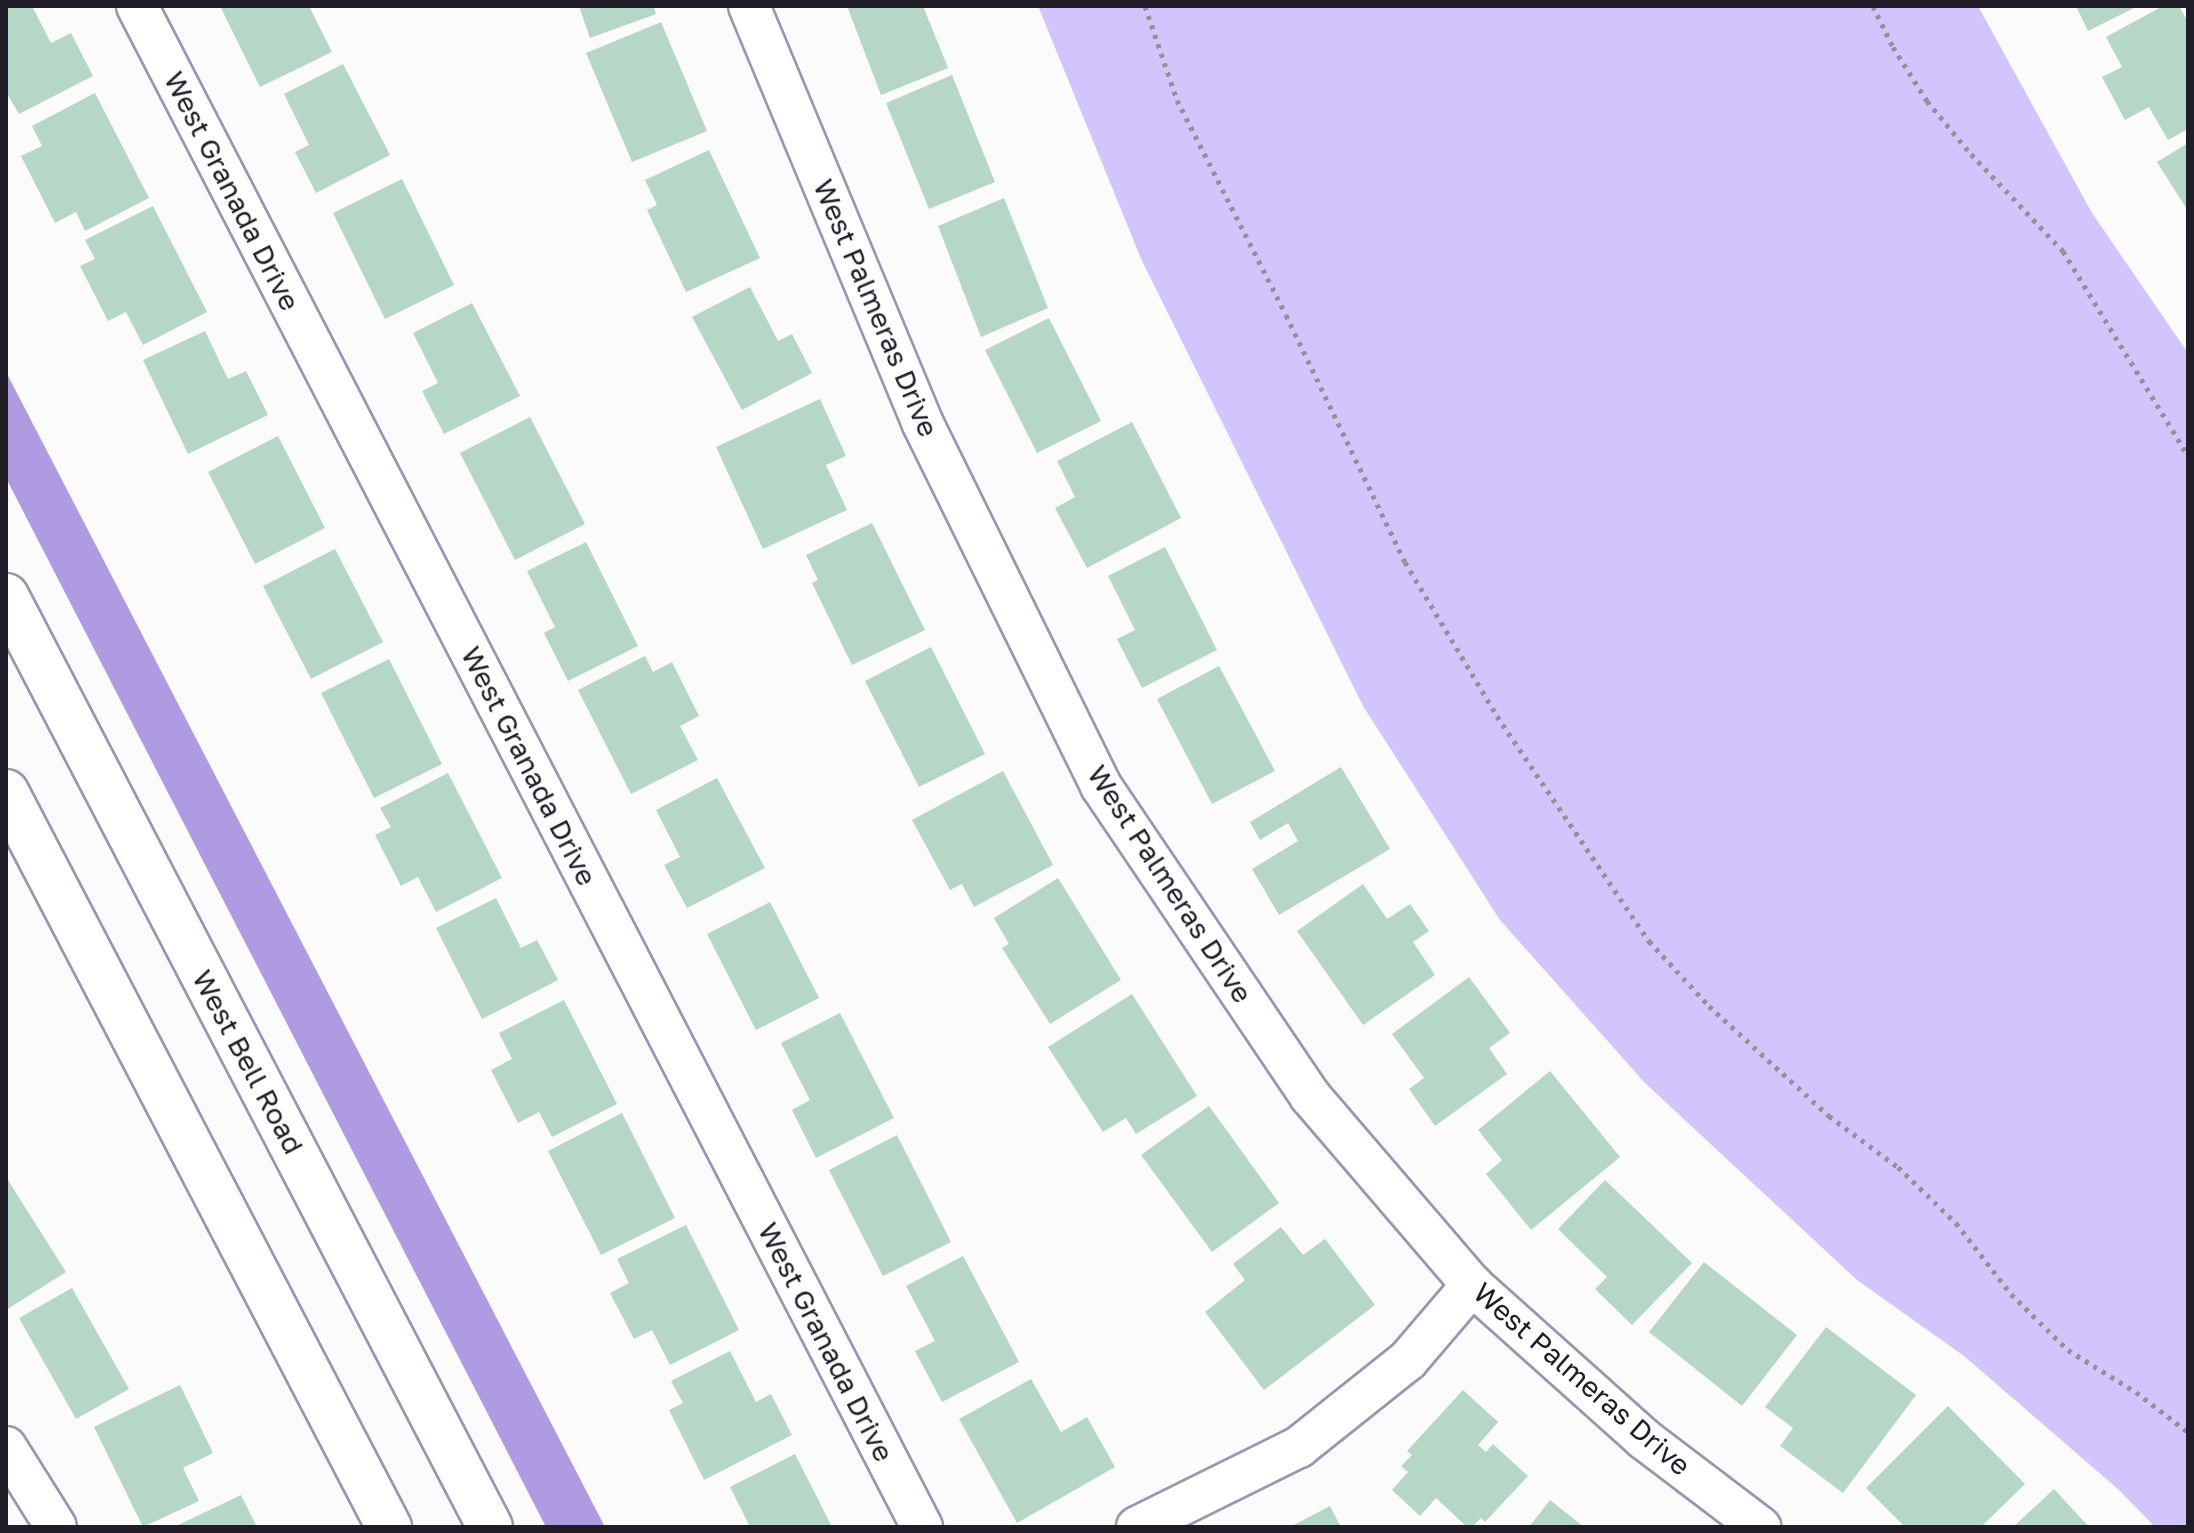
<!DOCTYPE html>
<style>
body{margin:0}
#map{position:relative;width:2194px;height:1533px;overflow:hidden;background:#fbfbfb;font-family:"Golos Text",sans-serif}
div>[style]{position:absolute}
.green>*{inset:0;background:#d2c4fc}
.water>*{inset:0;background:#ae9be1}
.building>*{inset:0;background:#b6d6c6}
.path>*{height:5px;margin-top:-2.5px;transform-origin:0;background:repeating-linear-gradient(90deg,#929196 0 4px,transparent 0 10px)}
.roads{filter:drop-shadow(2px 0 #9b94b0) drop-shadow(-2px 0 #9b94b0) drop-shadow(0 2px #9b94b0) drop-shadow(0 -2px #9b94b0)}
.street>*{height:40px;margin:-20px;padding:0 20px;transform-origin:20px;border-radius:20px;background:#fff}
.primary>*{height:44px;margin:-22px;padding:0 22px;transform-origin:22px;border-radius:22px;background:#fff}
span{translate:-50% -50%;white-space:nowrap;text-align:center;line-height:1.15;-webkit-text-stroke:6px #fff;paint-order:stroke}
.street-label{font-size:28px;color:#201d28}
.frame{position:absolute;inset:0;border:8px solid #201d28;pointer-events:none}
</style>
<div id="map">
<div class="green">
<div style="clip-path:polygon(1038px 6px,1978px 6px,2092px 213px,2188px 353px,2188px 1527px,2155px 1527px,2119px 1490px,1964px 1356px,1857px 1280px,1645px 1083px,1500px 920px,1363px 706px,1142px 261px)"></div>
</div>
<div class="water">
<div style="clip-path:polygon(6px 372px,605px 1527px,546px 1527px,6px 478px)"></div>
</div>
<div class="building">
<div style="clip-path:polygon(6px 6px,32px 6px,51px 43px,71px 33px,93px 76px,19px 114px,6px 92px)"></div>
<div style="clip-path:polygon(220px 6px,309px 6px,332px 52px,260px 87px)"></div>
<div style="clip-path:polygon(579px 6px,653px 6px,656px 14px,590px 38px)"></div>
<div style="clip-path:polygon(847px 6px,923px 6px,948px 68px,881px 95px)"></div>
<div style="clip-path:polygon(2076px 6px,2138px 6px,2088px 31px)"></div>
<div style="clip-path:polygon(2163px 6px,2179px 6px,2188px 22px,2188px 129px,2168px 140px,2149px 107px,2125px 120px,2102px 77px,2122px 67px,2106px 37px)"></div>
<div style="clip-path:polygon(661px 22px,707px 131px,632px 162px,586px 53px)"></div>
<div style="clip-path:polygon(343px 64px,390px 155px,316px 193px,295px 152px,309px 145px,284px 94px)"></div>
<div style="clip-path:polygon(952px 75px,995px 182px,929px 209px,886px 103px)"></div>
<div style="clip-path:polygon(95px 93px,149px 198px,85px 231px,76px 212px,55px 223px,21px 156px,42px 146px,32px 126px)"></div>
<div style="clip-path:polygon(2188px 143px,2188px 211px,2157px 162px)"></div>
<div style="clip-path:polygon(709px 150px,760px 258px,686px 292px,647px 210px,657px 205px,645px 180px)"></div>
<div style="clip-path:polygon(402px 179px,454px 285px,385px 319px,333px 213px)"></div>
<div style="clip-path:polygon(1004px 198px,1048px 308px,981px 337px,938px 226px)"></div>
<div style="clip-path:polygon(153px 206px,207px 312px,143px 345px,126px 312px,108px 321px,80px 266px,95px 259px,85px 240px)"></div>
<div style="clip-path:polygon(750px 287px,778px 341px,792px 334px,812px 373px,742px 410px,692px 317px)"></div>
<div style="clip-path:polygon(472px 303px,520px 396px,444px 434px,422px 391px,438px 383px,413px 333px)"></div>
<div style="clip-path:polygon(1049px 318px,1101px 421px,1037px 453px,985px 350px)"></div>
<div style="clip-path:polygon(205px 331px,228px 379px,246px 371px,268px 415px,188px 454px,143px 360px)"></div>
<div style="clip-path:polygon(820px 399px,846px 456px,826px 465px,847px 510px,763px 549px,716px 447px)"></div>
<div style="clip-path:polygon(530px 417px,585px 524px,515px 560px,460px 453px)"></div>
<div style="clip-path:polygon(1132px 422px,1181px 518px,1087px 568px,1055px 508px,1075px 497px,1057px 461px)"></div>
<div style="clip-path:polygon(278px 436px,325px 528px,255px 564px,208px 472px)"></div>
<div style="clip-path:polygon(872px 523px,925px 630px,852px 665px,812px 583px,818px 580px,806px 555px)"></div>
<div style="clip-path:polygon(586px 542px,638px 646px,568px 681px,544px 633px,555px 627px,527px 571px)"></div>
<div style="clip-path:polygon(1165px 547px,1217px 650px,1142px 688px,1117px 639px,1135px 630px,1108px 576px)"></div>
<div style="clip-path:polygon(335px 549px,383px 642px,311px 679px,263px 586px)"></div>
<div style="clip-path:polygon(931px 647px,985px 754px,919px 787px,865px 681px)"></div>
<div style="clip-path:polygon(645px 656px,653px 672px,672px 662px,699px 716px,680px 726px,698px 760px,631px 794px,578px 690px)"></div>
<div style="clip-path:polygon(389px 659px,442px 764px,374px 798px,321px 693px)"></div>
<div style="clip-path:polygon(1219px 666px,1275px 771px,1212px 804px,1157px 699px)"></div>
<div style="clip-path:polygon(1341px 767px,1390px 849px,1279px 915px,1252px 869px,1298px 841px,1288px 823px,1260px 840px,1250px 822px)"></div>
<div style="clip-path:polygon(1003px 771px,1053px 865px,974px 907px,962px 884px,950px 890px,912px 820px)"></div>
<div style="clip-path:polygon(448px 773px,502px 878px,436px 912px,418px 877px,401px 886px,375px 835px,391px 827px,380px 808px)"></div>
<div style="clip-path:polygon(717px 778px,765px 868px,687px 908px,664px 865px,680px 857px,656px 810px)"></div>
<div style="clip-path:polygon(1058px 878px,1121px 980px,1050px 1024px,1002px 948px,1009px 944px,994px 918px)"></div>
<div style="clip-path:polygon(1363px 884px,1387px 919px,1410px 904px,1429px 931px,1413px 942px,1435px 975px,1363px 1025px,1297px 931px)"></div>
<div style="clip-path:polygon(496px 898px,521px 948px,537px 940px,558px 980px,482px 1019px,436px 928px)"></div>
<div style="clip-path:polygon(770px 902px,819px 998px,756px 1030px,707px 934px)"></div>
<div style="clip-path:polygon(1469px 977px,1510px 1033px,1489px 1048px,1507px 1074px,1435px 1126px,1409px 1089px,1424px 1078px,1392px 1034px)"></div>
<div style="clip-path:polygon(1132px 994px,1197px 1096px,1136px 1134px,1126px 1118px,1103px 1132px,1048px 1047px)"></div>
<div style="clip-path:polygon(564px 1000px,617px 1104px,552px 1137px,539px 1112px,518px 1123px,491px 1070px,512px 1059px,499px 1033px)"></div>
<div style="clip-path:polygon(840px 1013px,894px 1118px,816px 1158px,792px 1110px,810px 1100px,781px 1043px)"></div>
<div style="clip-path:polygon(1550px 1071px,1620px 1157px,1531px 1230px,1486px 1174px,1502px 1160px,1478px 1130px)"></div>
<div style="clip-path:polygon(1209px 1106px,1279px 1203px,1212px 1252px,1141px 1155px)"></div>
<div style="clip-path:polygon(622px 1113px,675px 1218px,601px 1255px,548px 1151px)"></div>
<div style="clip-path:polygon(897px 1135px,951px 1242px,883px 1276px,829px 1170px)"></div>
<div style="clip-path:polygon(6px 1177px,66px 1272px,6px 1310px)"></div>
<div style="clip-path:polygon(1605px 1180px,1692px 1263px,1632px 1325px,1595px 1289px,1607px 1277px,1558px 1229px)"></div>
<div style="clip-path:polygon(686px 1225px,739px 1330px,670px 1365px,652px 1330px,634px 1339px,610px 1293px,629px 1283px,617px 1259px)"></div>
<div style="clip-path:polygon(1281px 1227px,1303px 1255px,1325px 1239px,1375px 1305px,1264px 1390px,1205px 1312px,1245px 1280px,1233px 1264px)"></div>
<div style="clip-path:polygon(963px 1256px,1019px 1362px,942px 1402px,915px 1351px,935px 1341px,906px 1286px)"></div>
<div style="clip-path:polygon(1704px 1262px,1797px 1335px,1742px 1406px,1649px 1332px)"></div>
<div style="clip-path:polygon(72px 1288px,129px 1389px,76px 1419px,19px 1318px)"></div>
<div style="clip-path:polygon(1826px 1327px,1916px 1395px,1843px 1493px,1780px 1446px,1793px 1428px,1765px 1407px)"></div>
<div style="clip-path:polygon(730px 1351px,756px 1402px,771px 1394px,792px 1435px,704px 1480px,669px 1410px,683px 1403px,671px 1381px)"></div>
<div style="clip-path:polygon(1031px 1379px,1061px 1432px,1087px 1417px,1115px 1467px,1017px 1523px,959px 1419px)"></div>
<div style="clip-path:polygon(180px 1385px,213px 1453px,183px 1468px,199px 1501px,143px 1527px,94px 1427px)"></div>
<div style="clip-path:polygon(1463px 1390px,1498px 1422px,1478px 1445px,1486px 1452px,1493px 1444px,1528px 1476px,1485px 1522px,1481px 1518px,1472px 1527px,1467px 1527px,1436px 1498px,1420px 1516px,1392px 1490px,1408px 1472px,1401px 1466px,1412px 1455px,1407px 1451px)"></div>
<div style="clip-path:polygon(1948px 1406px,2025px 1484px,1981px 1527px,1905px 1527px,1866px 1488px)"></div>
<div style="clip-path:polygon(795px 1454px,832px 1527px,750px 1527px,730px 1487px)"></div>
<div style="clip-path:polygon(2054px 1489px,2089px 1527px,2013px 1527px)"></div>
<div style="clip-path:polygon(241px 1495px,257px 1527px,174px 1527px)"></div>
<div style="clip-path:polygon(1550px 1500px,1584px 1527px,1529px 1527px)"></div>
<div style="clip-path:polygon(1330px 1506px,1341px 1527px,1290px 1527px)"></div>
</div>
<div class="path">
<div style="left:1145px;top:6px;width:99px;rotate:71.2deg"></div>
<div style="left:1177px;top:100px;width:241px;rotate:63.1deg"></div>
<div style="left:1286px;top:315px;width:274px;rotate:64.3deg"></div>
<div style="left:1405px;top:562px;width:179px;rotate:59.1deg"></div>
<div style="left:1497px;top:716px;width:272px;rotate:56deg"></div>
<div style="left:1649px;top:941px;width:88px;rotate:47.3deg"></div>
<div style="left:1709px;top:1006px;width:163px;rotate:42.5deg"></div>
<div style="left:1829px;top:1116px;width:86px;rotate:36.5deg"></div>
<div style="left:1898px;top:1167px;width:81px;rotate:44deg"></div>
<div style="left:1956px;top:1223px;width:90px;rotate:52.2deg"></div>
<div style="left:2011px;top:1294px;width:80px;rotate:44.5deg"></div>
<div style="left:2068px;top:1350px;width:80px;rotate:31.7deg"></div>
<div style="left:2136px;top:1392px;width:66px;rotate:37.6deg"></div>
<div style="left:1873px;top:6px;width:46px;rotate:64deg"></div>
<div style="left:1893px;top:47px;width:64px;rotate:57.8deg"></div>
<div style="left:1927px;top:101px;width:69px;rotate:50.3deg"></div>
<div style="left:1971px;top:154px;width:134px;rotate:46.5deg"></div>
<div style="left:2063px;top:251px;width:240px;rotate:58.6deg"></div>
</div>
<div class="roads">
<div class="street">
<div style="left:137px;top:6px;width:1712px;rotate:62.7deg"></div>
<div style="left:749px;top:6px;width:453px;rotate:67.4deg"></div>
<div style="left:923px;top:424px;width:403px;rotate:63.8deg"></div>
<div style="left:1101px;top:786px;width:374px;rotate:56deg"></div>
<div style="left:1310px;top:1096px;width:249px;rotate:49.4deg"></div>
<div style="left:1472px;top:1285px;width:231px;rotate:41.8deg"></div>
<div style="left:1644px;top:1439px;width:146px;rotate:37.2deg"></div>
<div style="left:6px;top:1447px;width:94px;rotate:58deg"></div>
<div style="left:1137px;top:1527px;width:181px;rotate:-26.3deg"></div>
<div style="left:1299px;top:1447px;width:139px;rotate:-38.6deg"></div>
<div style="left:1408px;top:1360px;width:99px;rotate:-49.5deg"></div>
</div>
<div class="primary">
<div style="left:6px;top:596px;width:1049px;rotate:62.53deg"></div>
<div style="left:6px;top:792px;width:829px;rotate:62.48deg"></div>
</div>
</div>
<div class="street-label">
<span style="left:232px;top:191px;rotate:63deg">West Granada Drive</span>
<span style="left:876px;top:308px;rotate:67deg">West Palmeras Drive</span>
<span style="left:529px;top:766px;rotate:63deg">West Granada Drive</span>
<span style="left:1170px;top:884px;rotate:57deg">West Palmeras Drive</span>
<span style="left:248px;top:1062px;rotate:62deg">West Bell Road</span>
<span style="left:826px;top:1342px;rotate:63deg">West Granada Drive</span>
<span style="left:1582px;top:1379px;rotate:41deg">West Palmeras Drive</span>
</div>
<div class="frame"></div>
</div>
